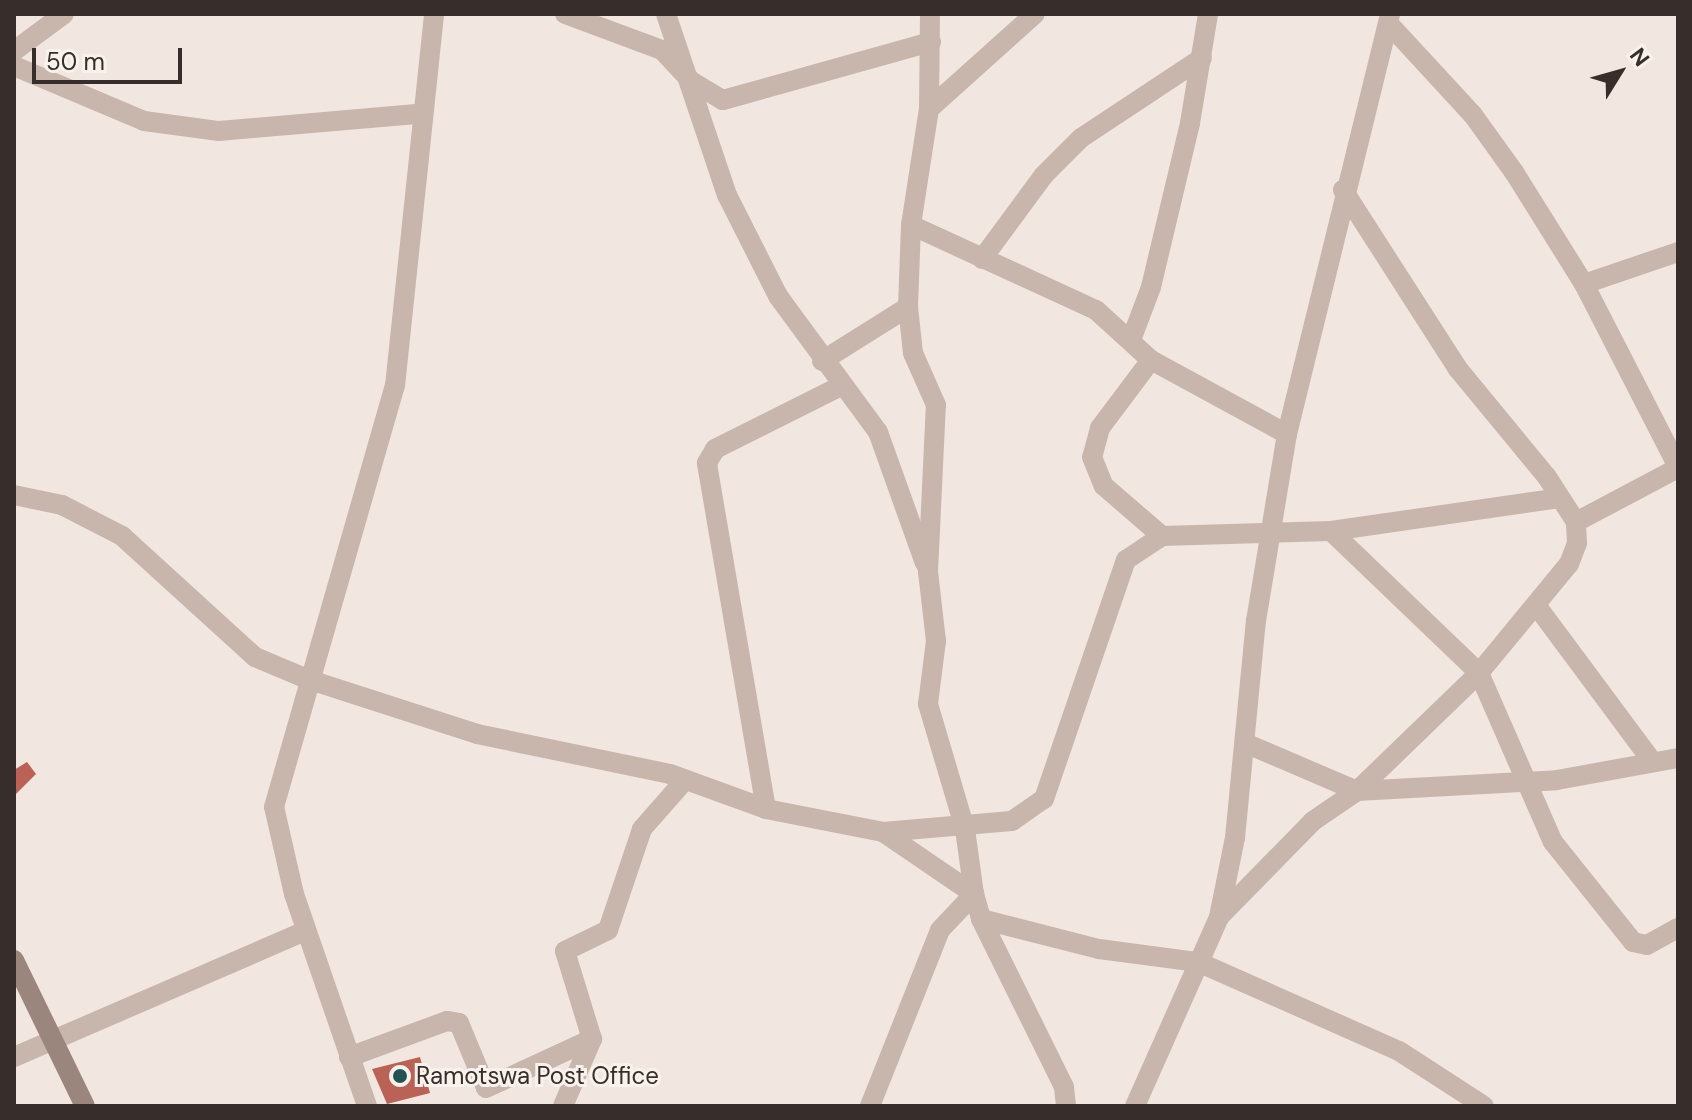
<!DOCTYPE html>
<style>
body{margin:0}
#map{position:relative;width:1692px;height:1120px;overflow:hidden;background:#f1e7e0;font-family:"DM Sans",sans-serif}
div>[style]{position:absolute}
.building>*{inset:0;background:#ba6255}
.street>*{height:20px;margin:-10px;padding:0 10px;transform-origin:10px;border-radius:10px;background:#c8b6ad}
.secondary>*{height:20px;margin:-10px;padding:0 10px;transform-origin:10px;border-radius:10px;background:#9b867e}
.dots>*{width:22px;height:22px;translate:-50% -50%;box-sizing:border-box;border:4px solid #f9f2ec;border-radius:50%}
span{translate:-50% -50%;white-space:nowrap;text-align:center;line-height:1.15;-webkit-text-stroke:6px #f9f2ec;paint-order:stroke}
.poi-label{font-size:24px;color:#372d2b}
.left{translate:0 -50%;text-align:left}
.frame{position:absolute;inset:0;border:16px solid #372d2b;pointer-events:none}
.north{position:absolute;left:1580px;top:32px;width:80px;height:80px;-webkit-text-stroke:6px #f9f2ec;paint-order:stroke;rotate:53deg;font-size:22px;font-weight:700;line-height:32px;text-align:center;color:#372d2b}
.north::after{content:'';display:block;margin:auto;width:28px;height:36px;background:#372d2b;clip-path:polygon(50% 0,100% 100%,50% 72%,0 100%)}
.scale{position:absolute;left:32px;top:48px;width:150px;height:36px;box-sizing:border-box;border:4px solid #372d2b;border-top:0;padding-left:10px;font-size:24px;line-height:28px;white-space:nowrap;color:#372d2b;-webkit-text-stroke:6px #f9f2ec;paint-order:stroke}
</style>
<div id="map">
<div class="building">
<div style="clip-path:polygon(27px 762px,36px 774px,14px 796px,14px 770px)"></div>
<div style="clip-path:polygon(420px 1057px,430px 1093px,387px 1104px,372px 1069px)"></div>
</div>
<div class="street">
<div style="left:565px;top:14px;width:103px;rotate:20.4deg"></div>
<div style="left:662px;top:50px;width:42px;rotate:46.9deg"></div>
<div style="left:691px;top:81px;width:37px;rotate:31deg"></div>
<div style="left:723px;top:100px;width:216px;rotate:-15.6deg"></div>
<div style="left:666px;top:14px;width:191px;rotate:71.4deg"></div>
<div style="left:727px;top:195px;width:113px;rotate:63.2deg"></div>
<div style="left:778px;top:296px;width:169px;rotate:53.7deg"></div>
<div style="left:878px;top:432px;width:139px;rotate:70.3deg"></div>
<div style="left:1389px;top:24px;width:124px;rotate:47.3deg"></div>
<div style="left:1473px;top:115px;width:70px;rotate:54.3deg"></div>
<div style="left:1514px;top:172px;width:132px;rotate:58deg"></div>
<div style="left:1584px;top:284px;width:206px;rotate:62.8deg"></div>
<div style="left:14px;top:51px;width:62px;rotate:-36.5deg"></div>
<div style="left:14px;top:66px;width:141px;rotate:22.9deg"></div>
<div style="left:144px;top:121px;width:76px;rotate:7.6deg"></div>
<div style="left:219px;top:131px;width:201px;rotate:-4.9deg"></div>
<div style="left:929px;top:109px;width:142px;rotate:-41.9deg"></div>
<div style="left:911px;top:225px;width:204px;rotate:24.7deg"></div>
<div style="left:1096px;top:310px;width:74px;rotate:42.3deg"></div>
<div style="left:1151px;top:360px;width:155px;rotate:28.6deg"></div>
<div style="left:982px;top:259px;width:104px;rotate:-53.6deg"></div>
<div style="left:1044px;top:175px;width:52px;rotate:-45deg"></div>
<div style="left:1081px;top:138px;width:145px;rotate:-33.5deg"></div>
<div style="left:1584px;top:284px;width:99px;rotate:-18.8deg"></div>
<div style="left:1131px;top:340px;width:57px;rotate:-69.3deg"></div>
<div style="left:1151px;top:287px;width:169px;rotate:-76.6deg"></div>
<div style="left:1190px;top:123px;width:110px;rotate:-80.6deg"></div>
<div style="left:1151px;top:360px;width:85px;rotate:126.9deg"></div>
<div style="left:1100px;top:428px;width:30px;rotate:105deg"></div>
<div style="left:1092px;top:457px;width:31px;rotate:68deg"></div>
<div style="left:1104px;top:486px;width:77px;rotate:40.8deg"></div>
<div style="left:822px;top:361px;width:102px;rotate:-32.1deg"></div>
<div style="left:14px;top:495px;width:49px;rotate:11.8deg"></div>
<div style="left:62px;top:505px;width:68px;rotate:27.3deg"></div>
<div style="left:122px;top:536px;width:180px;rotate:42.3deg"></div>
<div style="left:255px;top:657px;width:56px;rotate:22.9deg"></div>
<div style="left:307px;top:679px;width:179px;rotate:17.9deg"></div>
<div style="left:477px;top:734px;width:197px;rotate:11.7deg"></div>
<div style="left:670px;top:774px;width:102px;rotate:20deg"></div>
<div style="left:766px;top:809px;width:119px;rotate:11.1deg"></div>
<div style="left:883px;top:832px;width:110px;rotate:34.3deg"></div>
<div style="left:974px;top:894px;width:26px;rotate:74deg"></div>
<div style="left:981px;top:919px;width:187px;rotate:63.7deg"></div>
<div style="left:1064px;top:1087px;width:19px;rotate:84deg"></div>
<div style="left:1576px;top:522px;width:115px;rotate:-27.9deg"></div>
<div style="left:1331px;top:531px;width:205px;rotate:43.8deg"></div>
<div style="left:1479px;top:673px;width:184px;rotate:66.4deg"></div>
<div style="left:1553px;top:842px;width:128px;rotate:51.3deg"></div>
<div style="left:1633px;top:942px;width:14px;rotate:12deg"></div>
<div style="left:1647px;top:945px;width:35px;rotate:-29deg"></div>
<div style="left:1536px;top:605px;width:194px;rotate:53.4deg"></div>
<div style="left:1245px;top:743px;width:122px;rotate:23.2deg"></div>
<div style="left:1357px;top:791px;width:200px;rotate:-3.1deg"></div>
<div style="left:1557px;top:780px;width:123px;rotate:-10.3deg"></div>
<div style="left:766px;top:809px;width:351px;rotate:-99.7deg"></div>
<div style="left:707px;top:463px;width:16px;rotate:-60deg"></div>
<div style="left:715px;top:449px;width:139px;rotate:-26.6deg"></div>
<div style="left:883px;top:832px;width:129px;rotate:-4.9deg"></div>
<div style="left:1012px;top:821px;width:39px;rotate:-35deg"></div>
<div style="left:1044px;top:799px;width:253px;rotate:-71.1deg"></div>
<div style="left:1126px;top:560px;width:43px;rotate:-33.7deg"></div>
<div style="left:1162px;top:536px;width:169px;rotate:-1.7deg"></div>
<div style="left:1331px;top:531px;width:231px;rotate:-8.2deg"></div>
<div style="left:1220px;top:916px;width:133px;rotate:-45.6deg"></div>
<div style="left:1313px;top:821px;width:53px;rotate:-34.3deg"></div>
<div style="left:1357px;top:791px;width:170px;rotate:-44deg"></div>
<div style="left:1479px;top:673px;width:141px;rotate:-50.5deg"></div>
<div style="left:1569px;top:564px;width:22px;rotate:-69deg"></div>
<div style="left:1577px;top:543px;width:21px;rotate:-93deg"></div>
<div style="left:1576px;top:522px;width:54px;rotate:-122.8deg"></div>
<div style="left:1547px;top:477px;width:140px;rotate:-129.5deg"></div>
<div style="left:1458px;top:369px;width:213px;rotate:-122.7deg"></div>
<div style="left:981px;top:919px;width:122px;rotate:14.3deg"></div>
<div style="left:1099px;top:949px;width:100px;rotate:7.5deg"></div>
<div style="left:1198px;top:962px;width:220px;rotate:23.9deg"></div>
<div style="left:1399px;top:1051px;width:101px;rotate:32.9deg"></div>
<div style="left:14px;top:1057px;width:317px;rotate:-23.4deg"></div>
<div style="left:349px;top:1057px;width:104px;rotate:-20.2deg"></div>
<div style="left:447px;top:1021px;width:12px;rotate:9deg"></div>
<div style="left:459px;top:1023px;width:70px;rotate:67.4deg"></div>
<div style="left:486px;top:1088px;width:117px;rotate:-24.8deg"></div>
<div style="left:367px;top:1106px;width:224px;rotate:-109deg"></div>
<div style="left:294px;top:894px;width:89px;rotate:-102.9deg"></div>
<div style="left:274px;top:807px;width:438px;rotate:-74deg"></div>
<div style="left:395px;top:386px;width:374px;rotate:-84deg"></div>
<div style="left:563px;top:1106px;width:73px;rotate:-66.6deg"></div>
<div style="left:592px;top:1039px;width:92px;rotate:-107.1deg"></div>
<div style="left:565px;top:951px;width:48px;rotate:-26deg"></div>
<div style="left:608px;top:930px;width:107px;rotate:-71.4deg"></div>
<div style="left:642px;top:829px;width:65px;rotate:-48.7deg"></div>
<div style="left:870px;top:1106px;width:189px;rotate:-68.3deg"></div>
<div style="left:940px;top:930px;width:50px;rotate:-46.6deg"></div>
<div style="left:974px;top:894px;width:66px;rotate:-97.9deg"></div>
<div style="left:965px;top:829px;width:130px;rotate:-106.5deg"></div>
<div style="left:928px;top:704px;width:64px;rotate:-82.8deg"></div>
<div style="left:936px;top:641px;width:69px;rotate:-96.6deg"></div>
<div style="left:928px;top:572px;width:167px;rotate:-87.3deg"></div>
<div style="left:936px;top:405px;width:57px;rotate:-113.9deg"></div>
<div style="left:913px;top:353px;width:46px;rotate:-96.2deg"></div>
<div style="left:908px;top:307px;width:82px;rotate:-87.9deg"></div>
<div style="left:911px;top:225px;width:117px;rotate:-81.2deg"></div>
<div style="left:929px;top:109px;width:95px;rotate:-89.4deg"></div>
<div style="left:1135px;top:1106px;width:207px;rotate:-66deg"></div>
<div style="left:1219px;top:917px;width:81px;rotate:-78.6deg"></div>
<div style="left:1235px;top:838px;width:218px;rotate:-84.5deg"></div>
<div style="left:1256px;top:621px;width:190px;rotate:-80.6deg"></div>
<div style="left:1287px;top:434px;width:432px;rotate:-76.2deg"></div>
</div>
<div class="secondary">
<div style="left:14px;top:960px;width:162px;rotate:64.1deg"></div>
</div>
<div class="dots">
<div style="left:400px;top:1076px;background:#245452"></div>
</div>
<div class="poi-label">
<span class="left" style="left:416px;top:1076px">Ramotswa Post Office</span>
</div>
<div class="frame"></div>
<div class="north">N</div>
<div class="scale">50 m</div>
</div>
